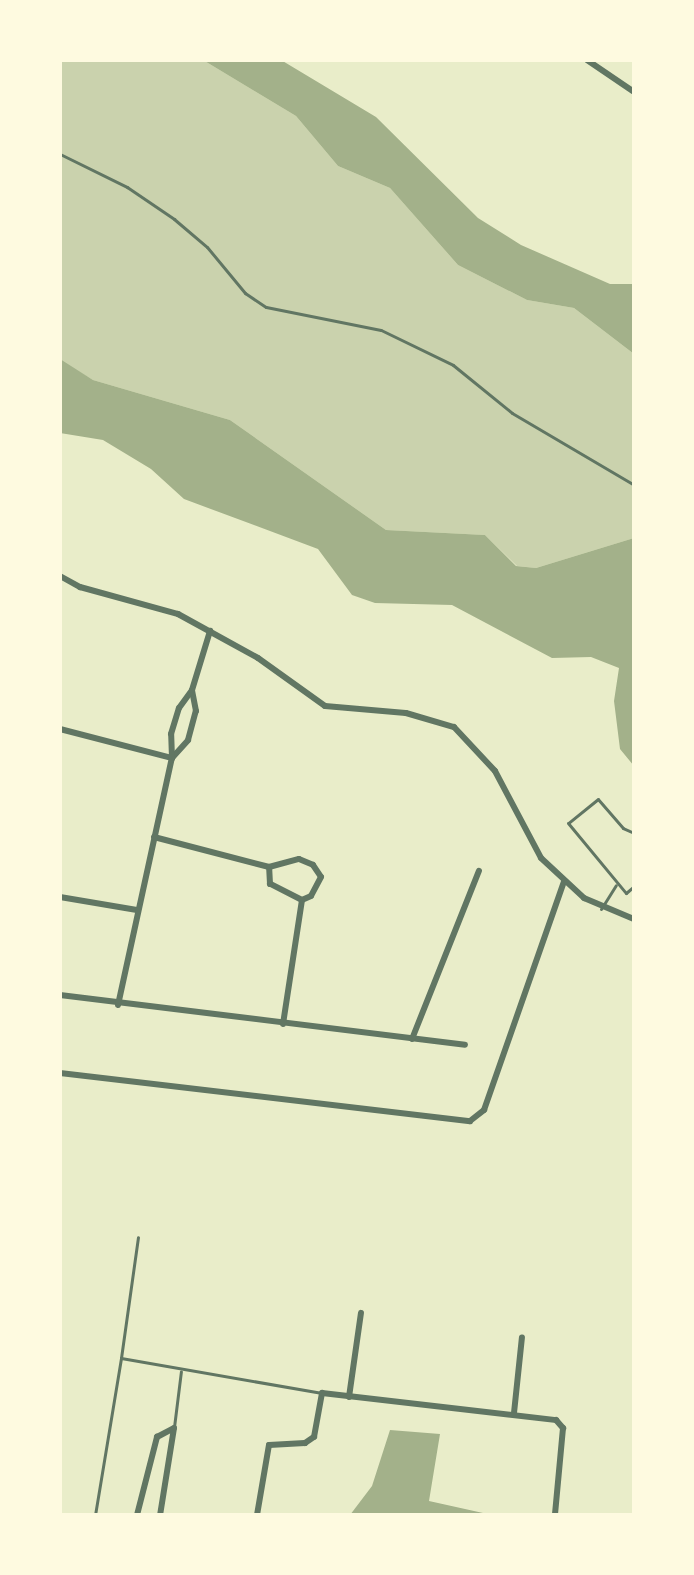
<!DOCTYPE html>
<style>
body{margin:0}
#map{position:relative;width:694px;height:1575px;overflow:hidden;background:#e9edc9;font-family:"Space Grotesk",sans-serif}
div>[style]{position:absolute}
.green>*{inset:0;background:#cad2ad}
.water>*{inset:0;background:#a3b18a}
.service>*{height:3px;margin:-1.5px;padding:0 1.5px;transform-origin:1.5px;border-radius:1.5px;background:#617663}
.minor>*{height:6px;margin:-3px;padding:0 3px;transform-origin:3px;border-radius:3px;background:#617663}
span{translate:-50% -50%;white-space:nowrap;text-align:center;line-height:1.15;-webkit-text-stroke:6px #fefae0;paint-order:stroke}
.frame{position:absolute;inset:0;border:62px solid #fefae0;pointer-events:none}
</style>
<div id="map">
<div class="green">
<div style="clip-path:polygon(60px 60px,203px 60px,296px 116px,338px 166px,390px 188px,458px 265px,527px 300px,574px 308px,634px 354px,634px 538px,536px 568px,517px 566px,485px 535px,386px 530px,230px 420px,93px 380px,64px 363px,60px 359px)"></div>
</div>
<div class="water">
<div style="clip-path:polygon(203px 60px,281px 60px,376px 117px,478px 218px,521px 245px,610px 284px,634px 284px,634px 354px,574px 308px,527px 300px,458px 265px,390px 188px,338px 166px,296px 116px)"></div>
<div style="clip-path:polygon(60px 359px,93px 380px,230px 420px,386px 530px,485px 535px,516px 566px,536px 568px,634px 538px,634px 766px,620px 749px,614px 701px,619px 668px,591px 657px,552px 658px,452px 605px,375px 603px,352px 595px,318px 549px,184px 499px,151px 469px,103px 440px,60px 433px)"></div>
<div style="clip-path:polygon(390px 1430px,440px 1434px,429px 1501px,492px 1515px,350px 1515px,372px 1486px)"></div>
</div>
<div class="service">
<div style="left:60px;top:154px;width:75px;rotate:26.2deg"></div>
<div style="left:127px;top:187px;width:57px;rotate:34.2deg"></div>
<div style="left:174px;top:219px;width:43px;rotate:40.3deg"></div>
<div style="left:207px;top:247px;width:60px;rotate:50.4deg"></div>
<div style="left:245px;top:293px;width:25px;rotate:34deg"></div>
<div style="left:266px;top:307px;width:117px;rotate:11.3deg"></div>
<div style="left:381px;top:330px;width:80px;rotate:25.9deg"></div>
<div style="left:453px;top:365px;width:76px;rotate:39.1deg"></div>
<div style="left:512px;top:413px;width:142px;rotate:30.5deg"></div>
<div style="left:634px;top:833px;width:12px;rotate:-156deg"></div>
<div style="left:623px;top:828px;width:38px;rotate:-131deg"></div>
<div style="left:598px;top:799px;width:38px;rotate:141deg"></div>
<div style="left:568px;top:823px;width:91px;rotate:50.4deg"></div>
<div style="left:626px;top:893px;width:11px;rotate:-41deg"></div>
<div style="left:601px;top:909px;width:28px;rotate:-58deg"></div>
<div style="left:121px;top:1358px;width:122px;rotate:-82deg"></div>
<div style="left:174px;top:1427px;width:56px;rotate:-82.9deg"></div>
<div style="left:95px;top:1515px;width:159px;rotate:-80.6deg"></div>
<div style="left:121px;top:1358px;width:204px;rotate:9.9deg"></div>
</div>
<div class="minor">
<div style="left:587px;top:60px;width:57px;rotate:34.2deg"></div>
<div style="left:60px;top:576px;width:23px;rotate:29deg"></div>
<div style="left:80px;top:587px;width:102px;rotate:15.4deg"></div>
<div style="left:178px;top:614px;width:91px;rotate:28.8deg"></div>
<div style="left:258px;top:658px;width:82px;rotate:35.6deg"></div>
<div style="left:325px;top:706px;width:81px;rotate:4.9deg"></div>
<div style="left:406px;top:713px;width:50px;rotate:16.3deg"></div>
<div style="left:454px;top:727px;width:60px;rotate:47deg"></div>
<div style="left:495px;top:771px;width:98px;rotate:62.1deg"></div>
<div style="left:541px;top:858px;width:59px;rotate:42.9deg"></div>
<div style="left:584px;top:898px;width:54px;rotate:22.8deg"></div>
<div style="left:60px;top:729px;width:116px;rotate:14.5deg"></div>
<div style="left:172px;top:758px;width:24px;rotate:-48deg"></div>
<div style="left:188px;top:740px;width:30px;rotate:-75deg"></div>
<div style="left:196px;top:711px;width:21px;rotate:-101deg"></div>
<div style="left:154px;top:837px;width:119px;rotate:14.6deg"></div>
<div style="left:299px;top:859px;width:15px;rotate:23deg"></div>
<div style="left:313px;top:865px;width:14px;rotate:56deg"></div>
<div style="left:321px;top:877px;width:21px;rotate:118deg"></div>
<div style="left:311px;top:896px;width:10px;rotate:156deg"></div>
<div style="left:302px;top:900px;width:36px;rotate:-153deg"></div>
<div style="left:270px;top:884px;width:17px;rotate:-93deg"></div>
<div style="left:269px;top:867px;width:31px;rotate:-15deg"></div>
<div style="left:60px;top:897px;width:78px;rotate:9.6deg"></div>
<div style="left:60px;top:995px;width:408px;rotate:7deg"></div>
<div style="left:118px;top:1005px;width:253px;rotate:-77.7deg"></div>
<div style="left:172px;top:758px;width:24px;rotate:-92deg"></div>
<div style="left:171px;top:734px;width:27px;rotate:-73deg"></div>
<div style="left:179px;top:708px;width:22px;rotate:-54deg"></div>
<div style="left:192px;top:690px;width:62px;rotate:-73deg"></div>
<div style="left:283px;top:1024px;width:125px;rotate:-81.3deg"></div>
<div style="left:412px;top:1039px;width:181px;rotate:-68.3deg"></div>
<div style="left:60px;top:1073px;width:413px;rotate:6.7deg"></div>
<div style="left:470px;top:1121px;width:18px;rotate:-38deg"></div>
<div style="left:484px;top:1110px;width:242px;rotate:-70.7deg"></div>
<div style="left:349px;top:1397px;width:85px;rotate:-81.9deg"></div>
<div style="left:514px;top:1413px;width:76px;rotate:-84deg"></div>
<div style="left:137px;top:1515px;width:81px;rotate:-75.6deg"></div>
<div style="left:157px;top:1437px;width:19px;rotate:-28deg"></div>
<div style="left:174px;top:1428px;width:88px;rotate:99.1deg"></div>
<div style="left:257px;top:1515px;width:71px;rotate:-80.3deg"></div>
<div style="left:269px;top:1445px;width:36px;rotate:-3deg"></div>
<div style="left:305px;top:1443px;width:11px;rotate:-34deg"></div>
<div style="left:314px;top:1437px;width:45px;rotate:-79.7deg"></div>
<div style="left:322px;top:1393px;width:236px;rotate:6.6deg"></div>
<div style="left:556px;top:1420px;width:11px;rotate:49deg"></div>
<div style="left:563px;top:1428px;width:87px;rotate:95.3deg"></div>
</div>
<div class="frame"></div>
</div>
